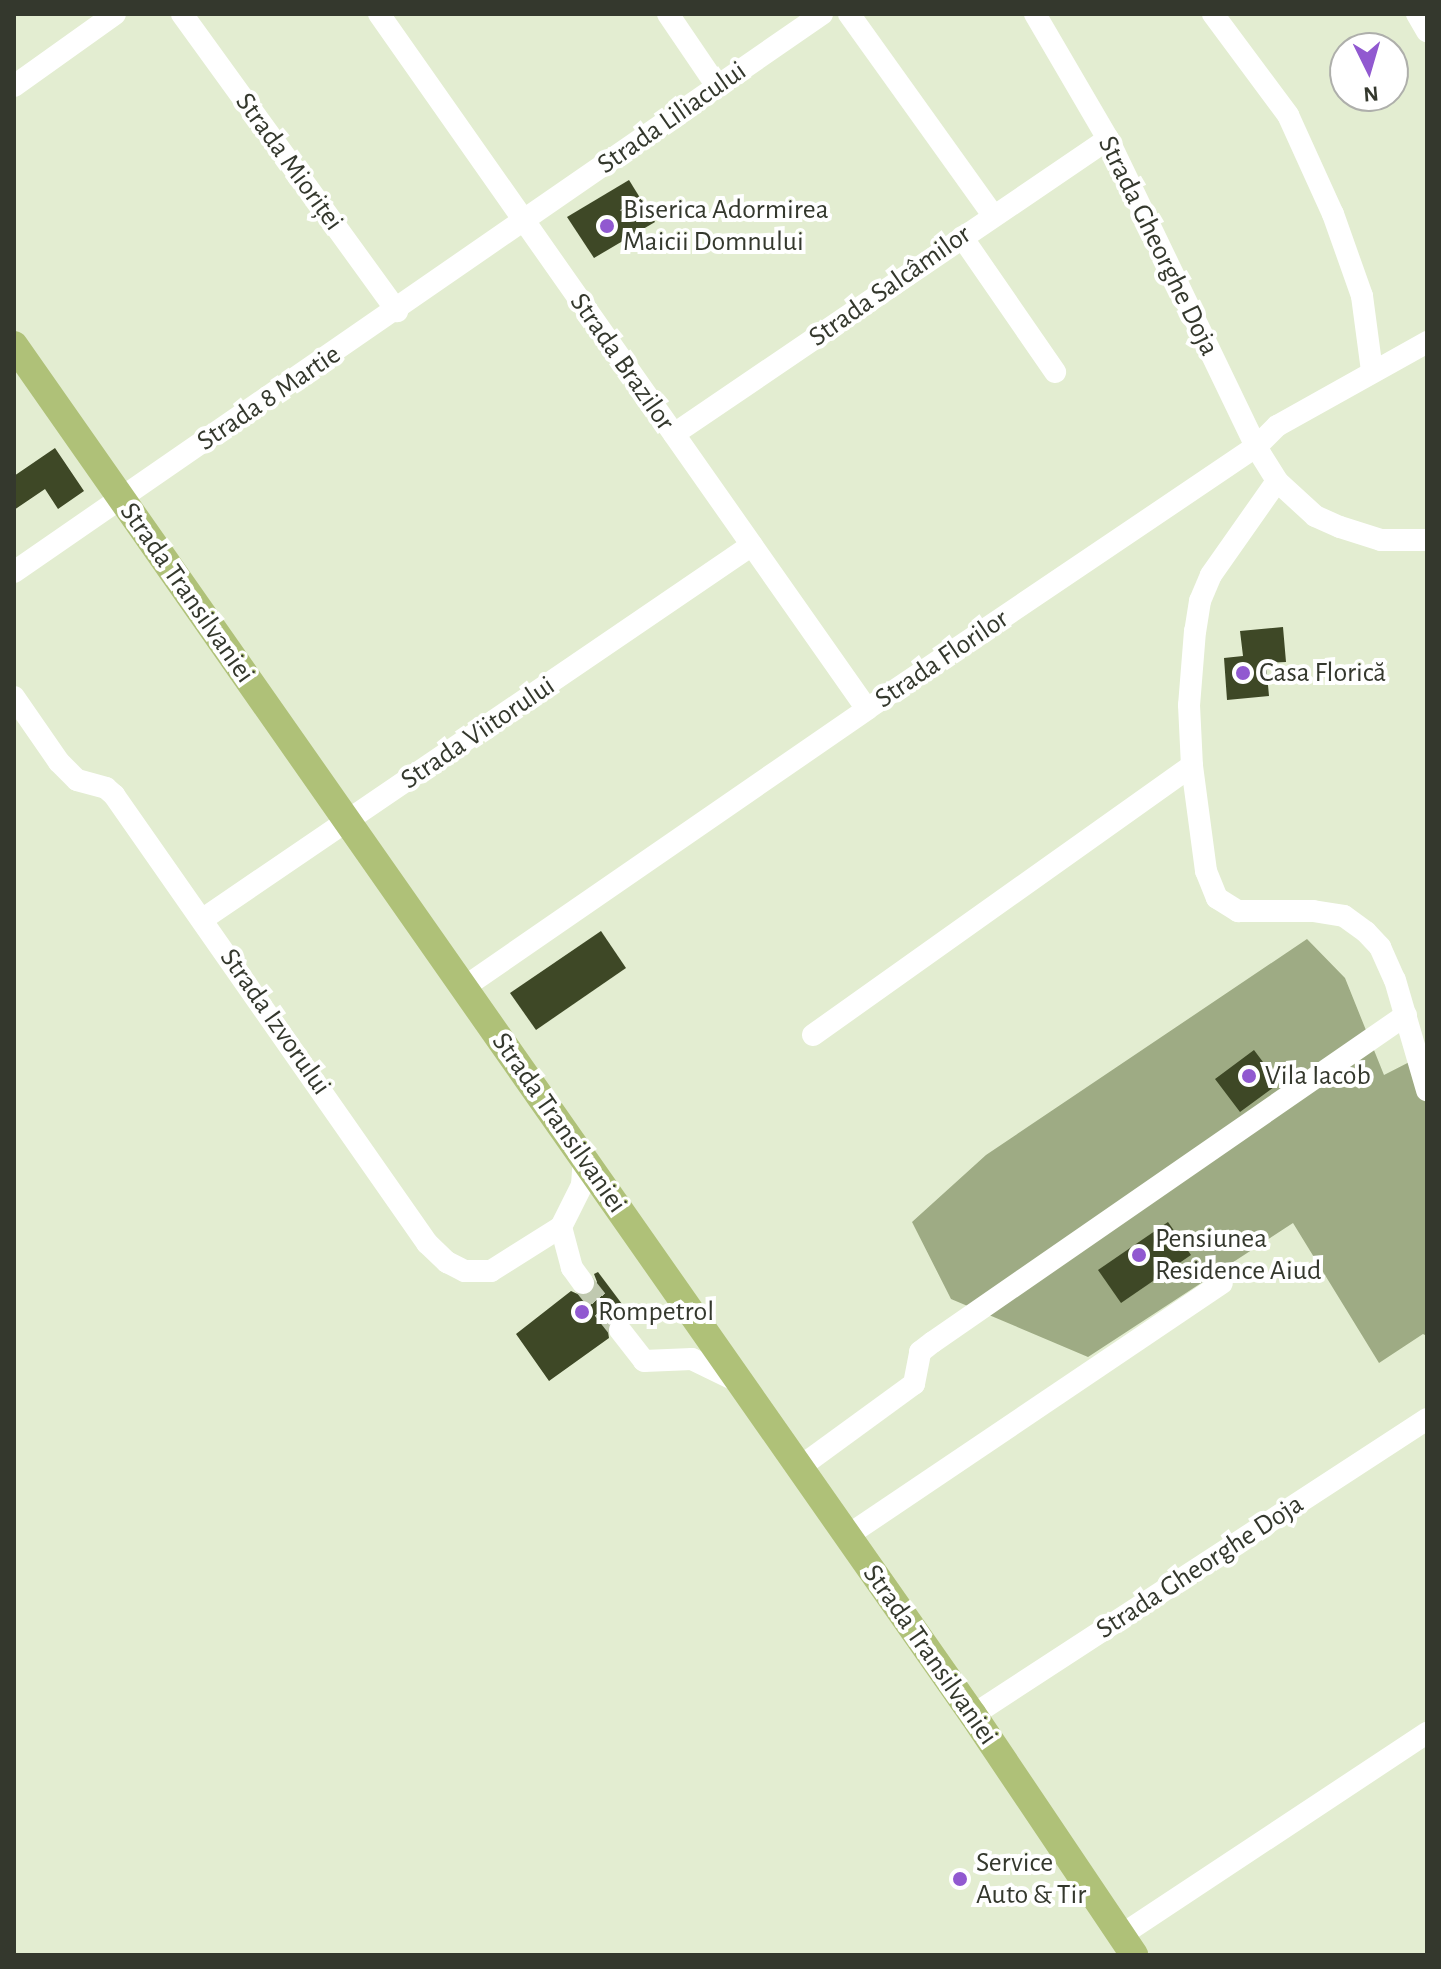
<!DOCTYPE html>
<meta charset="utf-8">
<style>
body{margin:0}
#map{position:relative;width:1441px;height:1969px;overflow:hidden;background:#e3edd1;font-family:"Alegreya Sans",sans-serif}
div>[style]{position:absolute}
.forest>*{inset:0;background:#9eab84}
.building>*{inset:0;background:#3e4826}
.minor-tunnel>*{height:22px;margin-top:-11px;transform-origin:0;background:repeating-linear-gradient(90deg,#c0c9b0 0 22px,transparent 0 33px)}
.minor>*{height:22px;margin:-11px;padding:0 11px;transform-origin:11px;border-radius:11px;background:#fff}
.major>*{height:28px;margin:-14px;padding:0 14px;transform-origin:14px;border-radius:14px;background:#afc178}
.dots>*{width:22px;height:22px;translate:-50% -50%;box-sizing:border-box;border:4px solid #fff;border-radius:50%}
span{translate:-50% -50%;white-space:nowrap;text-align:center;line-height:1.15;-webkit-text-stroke:8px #fff;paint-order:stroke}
.street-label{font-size:28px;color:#34382d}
.poi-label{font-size:28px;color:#34382d}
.left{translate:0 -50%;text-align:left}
.frame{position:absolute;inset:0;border:16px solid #34382d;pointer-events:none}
.north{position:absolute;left:1329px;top:32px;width:80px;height:80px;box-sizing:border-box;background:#fff;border:2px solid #aeafab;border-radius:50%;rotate:175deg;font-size:22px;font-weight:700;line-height:32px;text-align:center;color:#34382d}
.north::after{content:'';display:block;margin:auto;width:28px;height:36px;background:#9159d0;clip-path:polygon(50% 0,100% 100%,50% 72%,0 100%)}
</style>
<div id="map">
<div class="forest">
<div style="clip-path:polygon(1307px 939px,1345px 978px,1384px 1075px,1427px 1053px,1427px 1336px,1423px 1334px,1379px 1363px,1293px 1223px,1088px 1357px,951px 1299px,912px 1222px,986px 1155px)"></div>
</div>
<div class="building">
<div style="clip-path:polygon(629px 180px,655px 222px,594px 258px,567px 217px)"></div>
<div style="clip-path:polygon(55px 448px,84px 491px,58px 509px,45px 489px,14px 510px,14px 476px)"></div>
<div style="clip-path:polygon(1283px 627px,1286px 662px,1266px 663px,1269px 696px,1227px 700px,1224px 658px,1243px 656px,1240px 631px)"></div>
<div style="clip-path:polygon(601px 931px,626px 968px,536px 1030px,510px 993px)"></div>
<div style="clip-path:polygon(1254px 1050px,1269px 1070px,1264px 1074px,1274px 1087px,1240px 1112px,1215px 1079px)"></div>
<div style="clip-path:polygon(1168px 1222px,1191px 1255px,1121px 1303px,1098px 1270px)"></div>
<div style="clip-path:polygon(598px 1272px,634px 1320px,619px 1316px,612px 1319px,607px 1325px,609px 1338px,549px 1381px,516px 1334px,571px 1291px,584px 1297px,592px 1294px,597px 1282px,594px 1274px)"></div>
</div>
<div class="minor-tunnel">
<div style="left:583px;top:1283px;width:60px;rotate:51.8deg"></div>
</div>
<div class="minor">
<div style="left:182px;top:14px;width:367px;rotate:54.1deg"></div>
<div style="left:379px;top:14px;width:849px;rotate:54.93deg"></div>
<div style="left:668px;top:14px;width:87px;rotate:55.8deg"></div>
<div style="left:849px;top:14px;width:247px;rotate:54.4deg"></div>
<div style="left:1035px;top:14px;width:145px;rotate:59.7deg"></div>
<div style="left:1108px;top:139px;width:342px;rotate:64.3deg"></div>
<div style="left:1256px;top:447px;width:40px;rotate:58deg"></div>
<div style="left:1277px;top:481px;width:52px;rotate:42.6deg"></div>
<div style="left:1315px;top:516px;width:27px;rotate:24deg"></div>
<div style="left:1340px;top:527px;width:43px;rotate:17.6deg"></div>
<div style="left:1381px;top:540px;width:46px"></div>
<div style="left:1213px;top:14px;width:126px;rotate:53.4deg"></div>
<div style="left:1288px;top:115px;width:109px;rotate:65.6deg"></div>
<div style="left:1333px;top:214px;width:87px;rotate:70.5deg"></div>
<div style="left:1362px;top:296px;width:76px;rotate:82.4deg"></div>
<div style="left:1417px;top:14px;width:20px;rotate:60deg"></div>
<div style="left:14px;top:86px;width:124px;rotate:-35.5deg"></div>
<div style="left:962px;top:237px;width:164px;rotate:55.4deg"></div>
<div style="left:674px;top:434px;width:525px;rotate:-34.2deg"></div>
<div style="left:1277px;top:481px;width:115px;rotate:125.1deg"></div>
<div style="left:1211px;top:575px;width:28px;rotate:113deg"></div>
<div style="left:1200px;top:601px;width:30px;rotate:99deg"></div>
<div style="left:1195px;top:631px;width:74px;rotate:94.6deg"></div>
<div style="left:1189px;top:705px;width:61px;rotate:87.2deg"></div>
<div style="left:1192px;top:766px;width:106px;rotate:82.4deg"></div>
<div style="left:1206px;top:871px;width:29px;rotate:68deg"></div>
<div style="left:1217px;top:898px;width:25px;rotate:32deg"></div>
<div style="left:1238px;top:911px;width:75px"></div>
<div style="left:1313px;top:911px;width:31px;rotate:9deg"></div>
<div style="left:1344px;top:916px;width:27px;rotate:36deg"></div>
<div style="left:1366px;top:932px;width:21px;rotate:47deg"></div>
<div style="left:1380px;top:947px;width:36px;rotate:66deg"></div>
<div style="left:1395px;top:980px;width:115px;rotate:73.8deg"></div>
<div style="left:14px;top:572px;width:982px;rotate:-34.63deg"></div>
<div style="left:14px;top:697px;width:79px;rotate:55.3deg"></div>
<div style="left:59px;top:762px;width:25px;rotate:45deg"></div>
<div style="left:77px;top:780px;width:30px;rotate:15deg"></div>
<div style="left:106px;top:788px;width:11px;rotate:41deg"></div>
<div style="left:114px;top:795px;width:547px;rotate:55.06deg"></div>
<div style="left:427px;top:1243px;width:28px;rotate:44deg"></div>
<div style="left:447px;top:1262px;width:20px;rotate:27deg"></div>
<div style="left:465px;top:1271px;width:26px"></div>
<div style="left:491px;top:1271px;width:83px;rotate:-32.2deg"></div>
<div style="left:203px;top:919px;width:664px;rotate:-34.26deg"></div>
<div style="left:463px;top:988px;width:491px;rotate:-34.6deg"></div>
<div style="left:867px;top:709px;width:469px;rotate:-34deg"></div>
<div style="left:1256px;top:447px;width:30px;rotate:-45deg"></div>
<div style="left:1277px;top:426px;width:172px;rotate:-29.2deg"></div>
<div style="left:813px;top:1035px;width:465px;rotate:-35.4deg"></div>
<div style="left:583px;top:1283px;width:19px;rotate:-126deg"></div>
<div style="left:572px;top:1268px;width:42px;rotate:-105deg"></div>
<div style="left:561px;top:1227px;width:47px;rotate:-63.4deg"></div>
<div style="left:582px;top:1185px;width:27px;rotate:-86deg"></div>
<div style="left:620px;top:1330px;width:39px;rotate:52deg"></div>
<div style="left:644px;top:1361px;width:48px;rotate:-2.4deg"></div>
<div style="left:692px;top:1359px;width:55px;rotate:26.1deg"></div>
<div style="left:800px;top:1467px;width:141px;rotate:-36.1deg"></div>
<div style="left:914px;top:1384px;width:33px;rotate:-79deg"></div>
<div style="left:920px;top:1352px;width:16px;rotate:-38deg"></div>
<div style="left:933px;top:1342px;width:575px;rotate:-34.66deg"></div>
<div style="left:847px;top:1536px;width:452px;rotate:-34deg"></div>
<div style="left:973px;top:1715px;width:542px;rotate:-33.1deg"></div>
<div style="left:1120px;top:1936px;width:368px;rotate:-33.5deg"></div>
</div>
<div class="major">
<div style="left:14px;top:345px;width:1672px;rotate:55.01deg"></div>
<div style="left:973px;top:1715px;width:289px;rotate:56.1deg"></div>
</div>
<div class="dots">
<div style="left:607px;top:226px;background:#9159d0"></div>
<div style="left:1243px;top:673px;background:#9159d0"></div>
<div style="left:1249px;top:1076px;background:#9159d0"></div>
<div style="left:1139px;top:1255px;background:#9159d0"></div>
<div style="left:582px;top:1312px;background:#9159d0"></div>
<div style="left:960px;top:1879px;background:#9159d0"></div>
</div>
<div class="street-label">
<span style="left:672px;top:118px;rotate:-35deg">Strada Liliacului</span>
<span style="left:289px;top:162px;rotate:54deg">Strada Mioriței</span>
<span style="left:1158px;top:246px;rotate:64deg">Strada Gheorghe Doja</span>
<span style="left:890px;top:286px;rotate:-35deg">Strada Salcâmilor</span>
<span style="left:622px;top:362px;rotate:55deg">Strada Brazilor</span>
<span style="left:269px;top:398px;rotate:-34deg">Strada 8 Martie</span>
<span style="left:187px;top:593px;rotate:55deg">Strada Transilvaniei</span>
<span style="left:942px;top:659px;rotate:-34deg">Strada Florilor</span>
<span style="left:478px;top:733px;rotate:-34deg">Strada Viitorului</span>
<span style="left:275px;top:1022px;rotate:55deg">Strada Izvorului</span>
<span style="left:559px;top:1123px;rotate:55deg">Strada Transilvaniei</span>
<span style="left:1200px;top:1567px;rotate:-33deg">Strada Gheorghe Doja</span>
<span style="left:930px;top:1655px;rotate:55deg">Strada Transilvaniei</span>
</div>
<div class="poi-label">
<span class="left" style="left:623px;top:226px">Biserica Adormirea<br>Maicii Domnului</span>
<span class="left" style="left:1259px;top:673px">Casa Florică</span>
<span class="left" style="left:1265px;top:1076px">Vila Iacob</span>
<span class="left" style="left:1155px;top:1255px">Pensiunea<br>Residence Aiud</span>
<span class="left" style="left:598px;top:1312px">Rompetrol</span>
<span class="left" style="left:976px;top:1879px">Service<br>Auto &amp; Tir</span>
</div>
<div class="frame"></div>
<div class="north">N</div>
</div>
